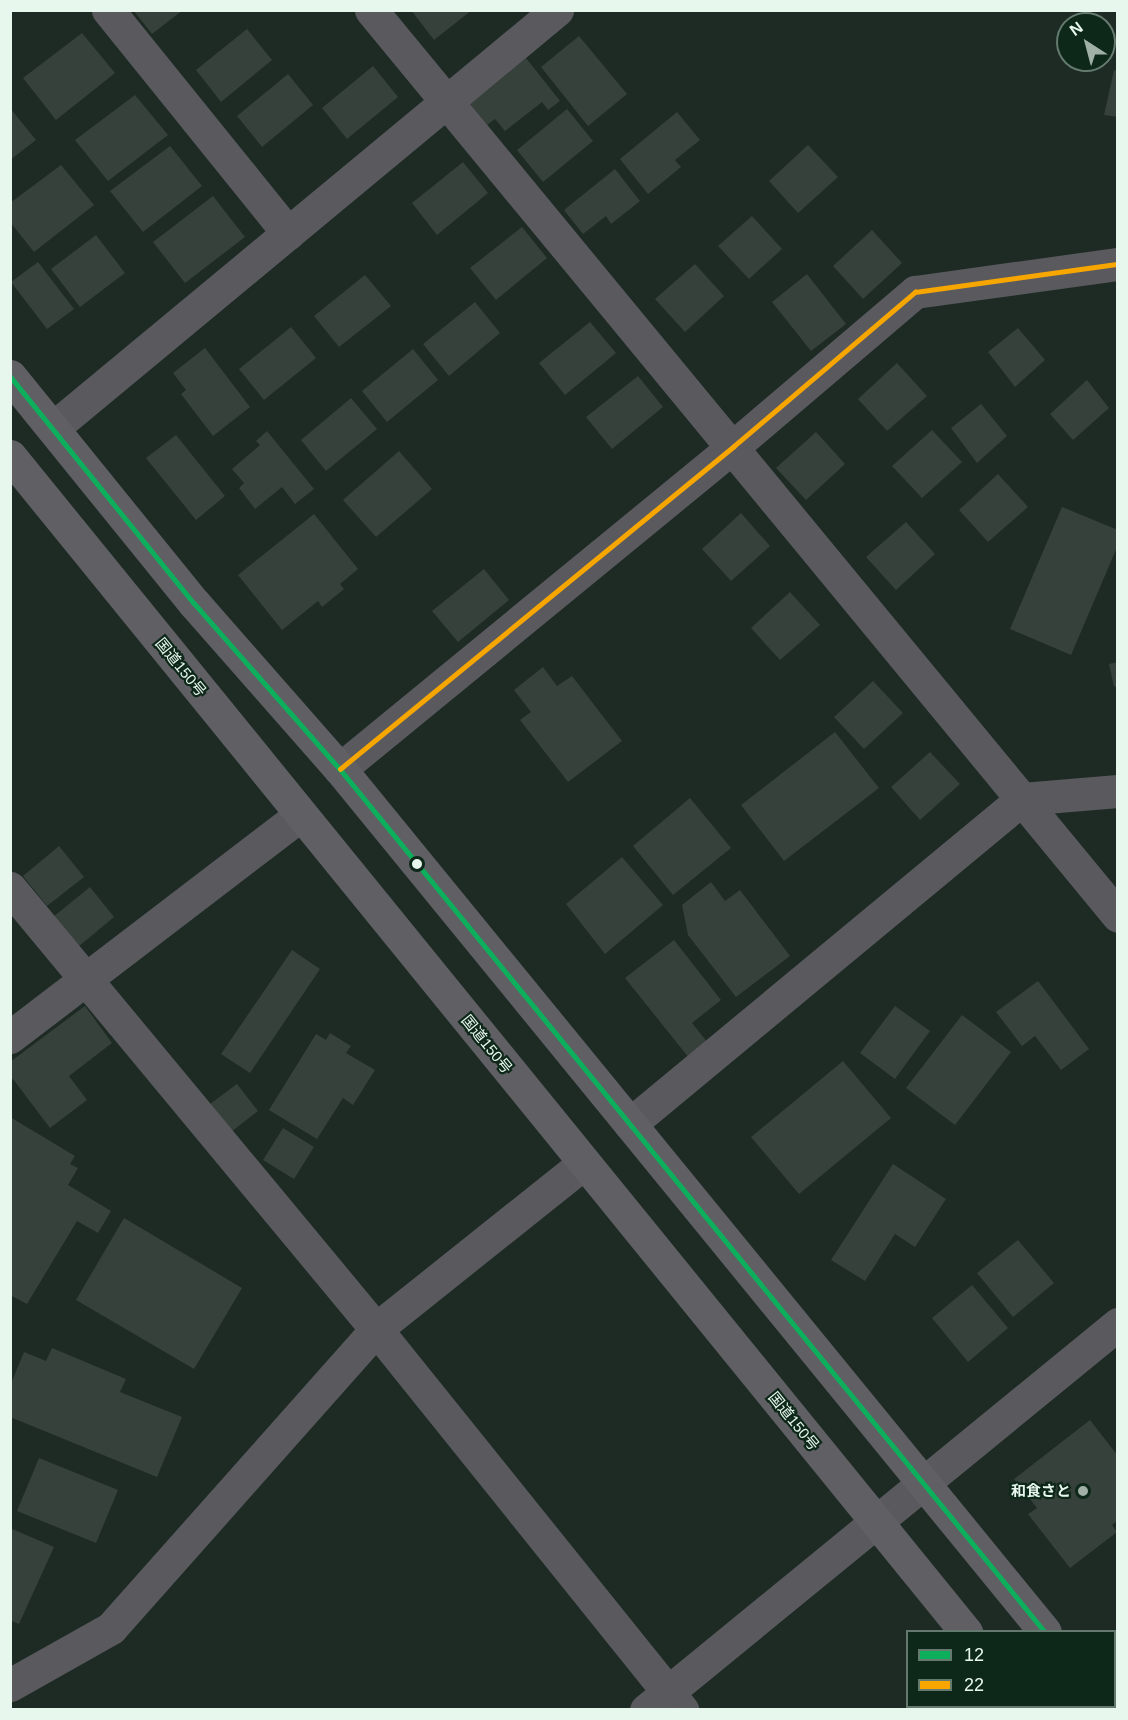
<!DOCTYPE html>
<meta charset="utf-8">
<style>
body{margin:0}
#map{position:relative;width:1128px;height:1720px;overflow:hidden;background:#1d2b24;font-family:Arial,"Noto Sans JP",sans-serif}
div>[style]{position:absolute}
.building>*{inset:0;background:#36413b}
.minor>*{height:33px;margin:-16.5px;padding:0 16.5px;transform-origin:16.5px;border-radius:16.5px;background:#5a595e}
.tertiary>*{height:33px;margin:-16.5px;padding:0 16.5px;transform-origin:16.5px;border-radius:16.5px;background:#5a595e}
.trunk>*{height:33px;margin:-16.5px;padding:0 16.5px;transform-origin:16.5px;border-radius:16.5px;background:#605f64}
.bus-1>*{height:4.5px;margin:-2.25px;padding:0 2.25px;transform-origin:2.25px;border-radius:2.25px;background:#0daf5c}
.bus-2>*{height:4.5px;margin:-2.25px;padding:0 2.25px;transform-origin:2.25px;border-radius:2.25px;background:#f7a600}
.dots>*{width:16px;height:16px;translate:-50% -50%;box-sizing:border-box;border:3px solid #0d2719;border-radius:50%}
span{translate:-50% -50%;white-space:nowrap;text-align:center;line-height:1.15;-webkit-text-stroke:4.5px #0d2719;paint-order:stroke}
.street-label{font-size:15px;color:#e7f7ed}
.poi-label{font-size:15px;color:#e7f7ed;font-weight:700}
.right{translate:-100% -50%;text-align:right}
.frame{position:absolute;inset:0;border:12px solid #e7f7ed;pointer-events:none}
.legend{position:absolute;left:906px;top:1630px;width:210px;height:78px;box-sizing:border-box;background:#0d2719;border:2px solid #647a6e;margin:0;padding:8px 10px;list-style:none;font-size:18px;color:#e7f7ed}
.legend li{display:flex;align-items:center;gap:12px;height:30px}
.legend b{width:30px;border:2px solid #647a6e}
.north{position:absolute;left:1056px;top:12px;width:60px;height:60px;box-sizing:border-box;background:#0d2719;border:2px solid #647a6e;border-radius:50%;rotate:324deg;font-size:16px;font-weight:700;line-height:24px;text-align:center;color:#e7f7ed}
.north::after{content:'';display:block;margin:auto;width:21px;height:27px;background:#a0b0a7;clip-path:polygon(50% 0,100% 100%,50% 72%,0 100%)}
</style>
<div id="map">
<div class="building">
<div style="clip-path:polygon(133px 10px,183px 10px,152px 34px)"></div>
<div style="clip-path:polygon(411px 10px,472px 10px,434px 40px)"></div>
<div style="clip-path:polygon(247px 29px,272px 60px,221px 102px,196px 70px)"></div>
<div style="clip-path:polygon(82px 33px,115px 73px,56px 120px,23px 78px)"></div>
<div style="clip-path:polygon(579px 36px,627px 94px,588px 126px,541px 67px)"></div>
<div style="clip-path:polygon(526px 58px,560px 101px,548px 110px,542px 102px,505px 131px,495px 119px,487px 125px,470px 104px)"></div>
<div style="clip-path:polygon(373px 66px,398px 97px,347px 139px,322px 108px)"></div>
<div style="clip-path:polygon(1114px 70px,1118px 71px,1118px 117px,1104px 115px)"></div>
<div style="clip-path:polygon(288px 74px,313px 105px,262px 147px,237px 116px)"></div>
<div style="clip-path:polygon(135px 95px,168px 135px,108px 181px,75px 140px)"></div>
<div style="clip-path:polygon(10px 108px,36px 140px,10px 160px)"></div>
<div style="clip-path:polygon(567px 109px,593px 141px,543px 182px,517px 150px)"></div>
<div style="clip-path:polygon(677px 112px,700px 140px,675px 160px,681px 167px,648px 194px,620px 159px)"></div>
<div style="clip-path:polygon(808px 145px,838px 177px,798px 213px,769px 181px)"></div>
<div style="clip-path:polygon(170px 146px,202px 186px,143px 232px,110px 191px)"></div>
<div style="clip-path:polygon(463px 162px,488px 193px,437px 235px,412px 203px)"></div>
<div style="clip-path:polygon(61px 165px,94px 205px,34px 252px,10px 222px,10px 203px)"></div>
<div style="clip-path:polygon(615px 169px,640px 201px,611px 224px,606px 216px,583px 234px,564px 210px)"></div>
<div style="clip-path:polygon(213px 196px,245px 237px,185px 283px,153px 242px)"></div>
<div style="clip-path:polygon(752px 216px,782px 249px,749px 279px,718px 246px)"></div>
<div style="clip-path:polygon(522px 227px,547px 258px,496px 300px,470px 268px)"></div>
<div style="clip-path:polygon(872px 230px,902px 263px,863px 299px,833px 266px)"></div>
<div style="clip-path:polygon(96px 235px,125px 273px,80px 307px,51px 269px)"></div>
<div style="clip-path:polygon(38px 262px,74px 309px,47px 329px,11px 282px)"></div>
<div style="clip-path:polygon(695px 264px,724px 296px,685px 332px,655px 299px)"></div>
<div style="clip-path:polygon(807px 274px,846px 324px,811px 351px,772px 302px)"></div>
<div style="clip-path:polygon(365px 275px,391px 306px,339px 347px,314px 316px)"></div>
<div style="clip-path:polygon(475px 302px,500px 333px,449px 376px,423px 344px)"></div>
<div style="clip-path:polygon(590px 322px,616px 353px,565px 395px,539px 363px)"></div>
<div style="clip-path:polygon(291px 327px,316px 358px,264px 400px,239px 369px)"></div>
<div style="clip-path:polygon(1018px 328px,1045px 360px,1015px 387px,988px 352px)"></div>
<div style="clip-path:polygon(205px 348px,250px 407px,213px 436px,181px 394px,186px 390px,173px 373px)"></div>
<div style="clip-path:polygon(413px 349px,438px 380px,387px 422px,362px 391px)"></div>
<div style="clip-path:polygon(897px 363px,927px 396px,887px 431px,858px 399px)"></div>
<div style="clip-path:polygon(638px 376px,663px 407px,612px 449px,586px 417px)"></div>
<div style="clip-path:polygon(1087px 380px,1109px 408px,1073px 440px,1050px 414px)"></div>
<div style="clip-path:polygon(351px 398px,377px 429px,326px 471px,301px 440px)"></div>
<div style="clip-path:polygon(981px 404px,1007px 436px,977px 463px,951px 428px)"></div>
<div style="clip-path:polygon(932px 430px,962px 462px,922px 498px,892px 466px)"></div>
<div style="clip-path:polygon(267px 431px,314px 489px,295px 504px,282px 487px,255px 509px,239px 488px,244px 483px,232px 469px,260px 445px,256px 441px)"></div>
<div style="clip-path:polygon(816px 432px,845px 464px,806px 500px,776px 468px)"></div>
<div style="clip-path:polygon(176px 435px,225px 496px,196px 520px,146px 458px)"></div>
<div style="clip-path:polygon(399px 451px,432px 489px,376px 537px,343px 500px)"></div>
<div style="clip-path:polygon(998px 474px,1028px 507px,988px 542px,959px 510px)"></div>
<div style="clip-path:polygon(1062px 507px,1118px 530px,1118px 545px,1071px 655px,1010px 629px)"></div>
<div style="clip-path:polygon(741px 513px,770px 546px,731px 581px,702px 549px)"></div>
<div style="clip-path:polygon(314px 514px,358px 569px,340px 584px,344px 589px,322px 607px,318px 601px,282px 630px,238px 575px)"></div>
<div style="clip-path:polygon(906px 522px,935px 554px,896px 590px,866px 557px)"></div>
<div style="clip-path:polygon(484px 569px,509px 600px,458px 642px,432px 611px)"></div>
<div style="clip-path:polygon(790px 592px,820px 625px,780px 660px,751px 628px)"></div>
<div style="clip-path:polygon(1118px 662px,1118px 686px,1114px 687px,1109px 664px)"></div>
<div style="clip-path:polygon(543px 667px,557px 686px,572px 676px,622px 741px,568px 782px,520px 720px,531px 712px,514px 690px)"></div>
<div style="clip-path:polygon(873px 681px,903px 713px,864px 749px,834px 717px)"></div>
<div style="clip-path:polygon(835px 732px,879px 788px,784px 861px,741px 805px)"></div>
<div style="clip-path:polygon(930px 752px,960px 784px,920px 820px,891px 787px)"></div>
<div style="clip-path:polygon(690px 798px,731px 848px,673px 895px,633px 846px)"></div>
<div style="clip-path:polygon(59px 846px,84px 877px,47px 906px,23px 876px)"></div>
<div style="clip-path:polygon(622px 857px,663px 905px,605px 954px,566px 904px)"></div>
<div style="clip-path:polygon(711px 882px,725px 901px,740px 890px,790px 956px,736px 997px,688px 935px,682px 905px)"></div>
<div style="clip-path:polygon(90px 887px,114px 917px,78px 947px,53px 917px)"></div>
<div style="clip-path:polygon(674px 940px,721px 1000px,692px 1023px,708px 1043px,689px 1058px,625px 978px)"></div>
<div style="clip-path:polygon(292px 950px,320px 969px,250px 1073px,221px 1054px)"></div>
<div style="clip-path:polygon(1038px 981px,1089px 1049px,1061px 1070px,1035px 1036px,1022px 1046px,996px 1012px)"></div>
<div style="clip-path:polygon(85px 1006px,112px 1043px,69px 1076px,87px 1100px,50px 1128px,13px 1079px,10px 1081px,10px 1062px)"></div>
<div style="clip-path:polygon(895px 1006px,930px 1031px,895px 1079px,860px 1053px)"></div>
<div style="clip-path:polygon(962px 1015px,1011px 1052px,955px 1125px,906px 1088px)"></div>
<div style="clip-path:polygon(330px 1033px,351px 1046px,346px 1053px,375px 1070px,353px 1105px,343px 1098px,317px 1139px,269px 1110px,316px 1034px,326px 1040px)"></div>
<div style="clip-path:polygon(843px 1061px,891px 1118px,799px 1194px,751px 1137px)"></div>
<div style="clip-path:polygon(237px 1084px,258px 1111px,231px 1132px,210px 1104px)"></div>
<div style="clip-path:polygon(10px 1117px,75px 1156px,70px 1164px,78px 1168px,68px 1185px,111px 1211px,98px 1233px,77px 1221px,27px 1304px,10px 1295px)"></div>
<div style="clip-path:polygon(283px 1128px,314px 1147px,294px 1179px,263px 1160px)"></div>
<div style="clip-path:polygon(893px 1164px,946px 1199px,915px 1247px,895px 1234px,865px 1281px,831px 1260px)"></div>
<div style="clip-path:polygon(124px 1218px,242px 1288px,194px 1369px,76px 1300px)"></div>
<div style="clip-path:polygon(1018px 1240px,1054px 1283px,1013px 1317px,977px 1273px)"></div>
<div style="clip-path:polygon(972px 1285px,1008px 1328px,968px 1362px,932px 1318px)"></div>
<div style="clip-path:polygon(52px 1348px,126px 1379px,120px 1392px,182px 1417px,157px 1477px,10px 1417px,10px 1386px,24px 1352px,46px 1361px)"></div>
<div style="clip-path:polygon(1090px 1420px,1118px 1456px,1118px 1520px,1112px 1525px,1117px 1532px,1070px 1568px,1028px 1514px,1037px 1508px,1014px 1479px)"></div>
<div style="clip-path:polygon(39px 1458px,118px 1490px,96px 1543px,17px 1511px)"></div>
<div style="clip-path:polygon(10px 1528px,54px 1547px,19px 1624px,10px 1620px)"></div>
</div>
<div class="minor">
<div style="left:108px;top:10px;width:287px;rotate:51.1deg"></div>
<div style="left:371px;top:10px;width:1174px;rotate:50.49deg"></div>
<div style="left:53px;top:428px;width:655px;rotate:-39.67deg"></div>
<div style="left:340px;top:769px;width:509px;rotate:-39.34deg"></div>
<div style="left:734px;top:446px;width:238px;rotate:-40.4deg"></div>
<div style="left:915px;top:292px;width:205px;rotate:-7.9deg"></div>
<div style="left:10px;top:888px;width:573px;rotate:50.31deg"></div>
<div style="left:376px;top:1329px;width:489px;rotate:51.2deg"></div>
<div style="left:10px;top:1037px;width:365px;rotate:-37.4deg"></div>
<div style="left:630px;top:1124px;width:509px;rotate:-39.66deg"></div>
<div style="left:1022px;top:799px;width:96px;rotate:-4.8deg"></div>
<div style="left:10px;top:1685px;width:116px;rotate:-29.4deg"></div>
<div style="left:111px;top:1628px;width:400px;rotate:-48.4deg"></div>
<div style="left:376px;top:1329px;width:266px;rotate:-38.6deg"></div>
</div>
<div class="tertiary">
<div style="left:646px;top:1710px;width:610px;rotate:-39.28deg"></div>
</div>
<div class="trunk">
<div style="left:10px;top:376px;width:292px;rotate:51deg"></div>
<div style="left:194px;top:603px;width:221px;rotate:48.7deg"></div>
<div style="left:340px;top:769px;width:1114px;rotate:50.75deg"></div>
<div style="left:10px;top:456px;width:1516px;rotate:50.89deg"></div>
<div style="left:1027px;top:1706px;width:4px;rotate:63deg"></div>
<div style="left:1106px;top:1706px;width:4px;rotate:63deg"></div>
</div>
<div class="bus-1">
<div style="left:10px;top:376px;width:292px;rotate:51deg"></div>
<div style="left:194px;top:603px;width:221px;rotate:48.7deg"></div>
<div style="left:340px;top:769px;width:1114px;rotate:50.75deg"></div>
</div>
<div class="bus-2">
<div style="left:340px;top:769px;width:509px;rotate:-39.34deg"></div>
<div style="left:734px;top:446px;width:238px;rotate:-40.4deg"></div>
<div style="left:915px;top:292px;width:205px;rotate:-7.9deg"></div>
</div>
<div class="dots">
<div style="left:417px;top:864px;background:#e7f7ed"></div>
<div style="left:1083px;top:1491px;background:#a0b0a7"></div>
</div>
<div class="street-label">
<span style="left:181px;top:667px;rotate:51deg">国道150号</span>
<span style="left:487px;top:1044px;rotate:51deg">国道150号</span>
<span style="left:794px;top:1421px;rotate:51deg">国道150号</span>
</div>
<div class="poi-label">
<span class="right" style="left:1071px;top:1491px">和食さと</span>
</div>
<div class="frame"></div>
<ul class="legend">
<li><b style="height:8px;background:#0daf5c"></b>12</li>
<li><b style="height:8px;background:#f7a600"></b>22</li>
</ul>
<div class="north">N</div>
</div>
